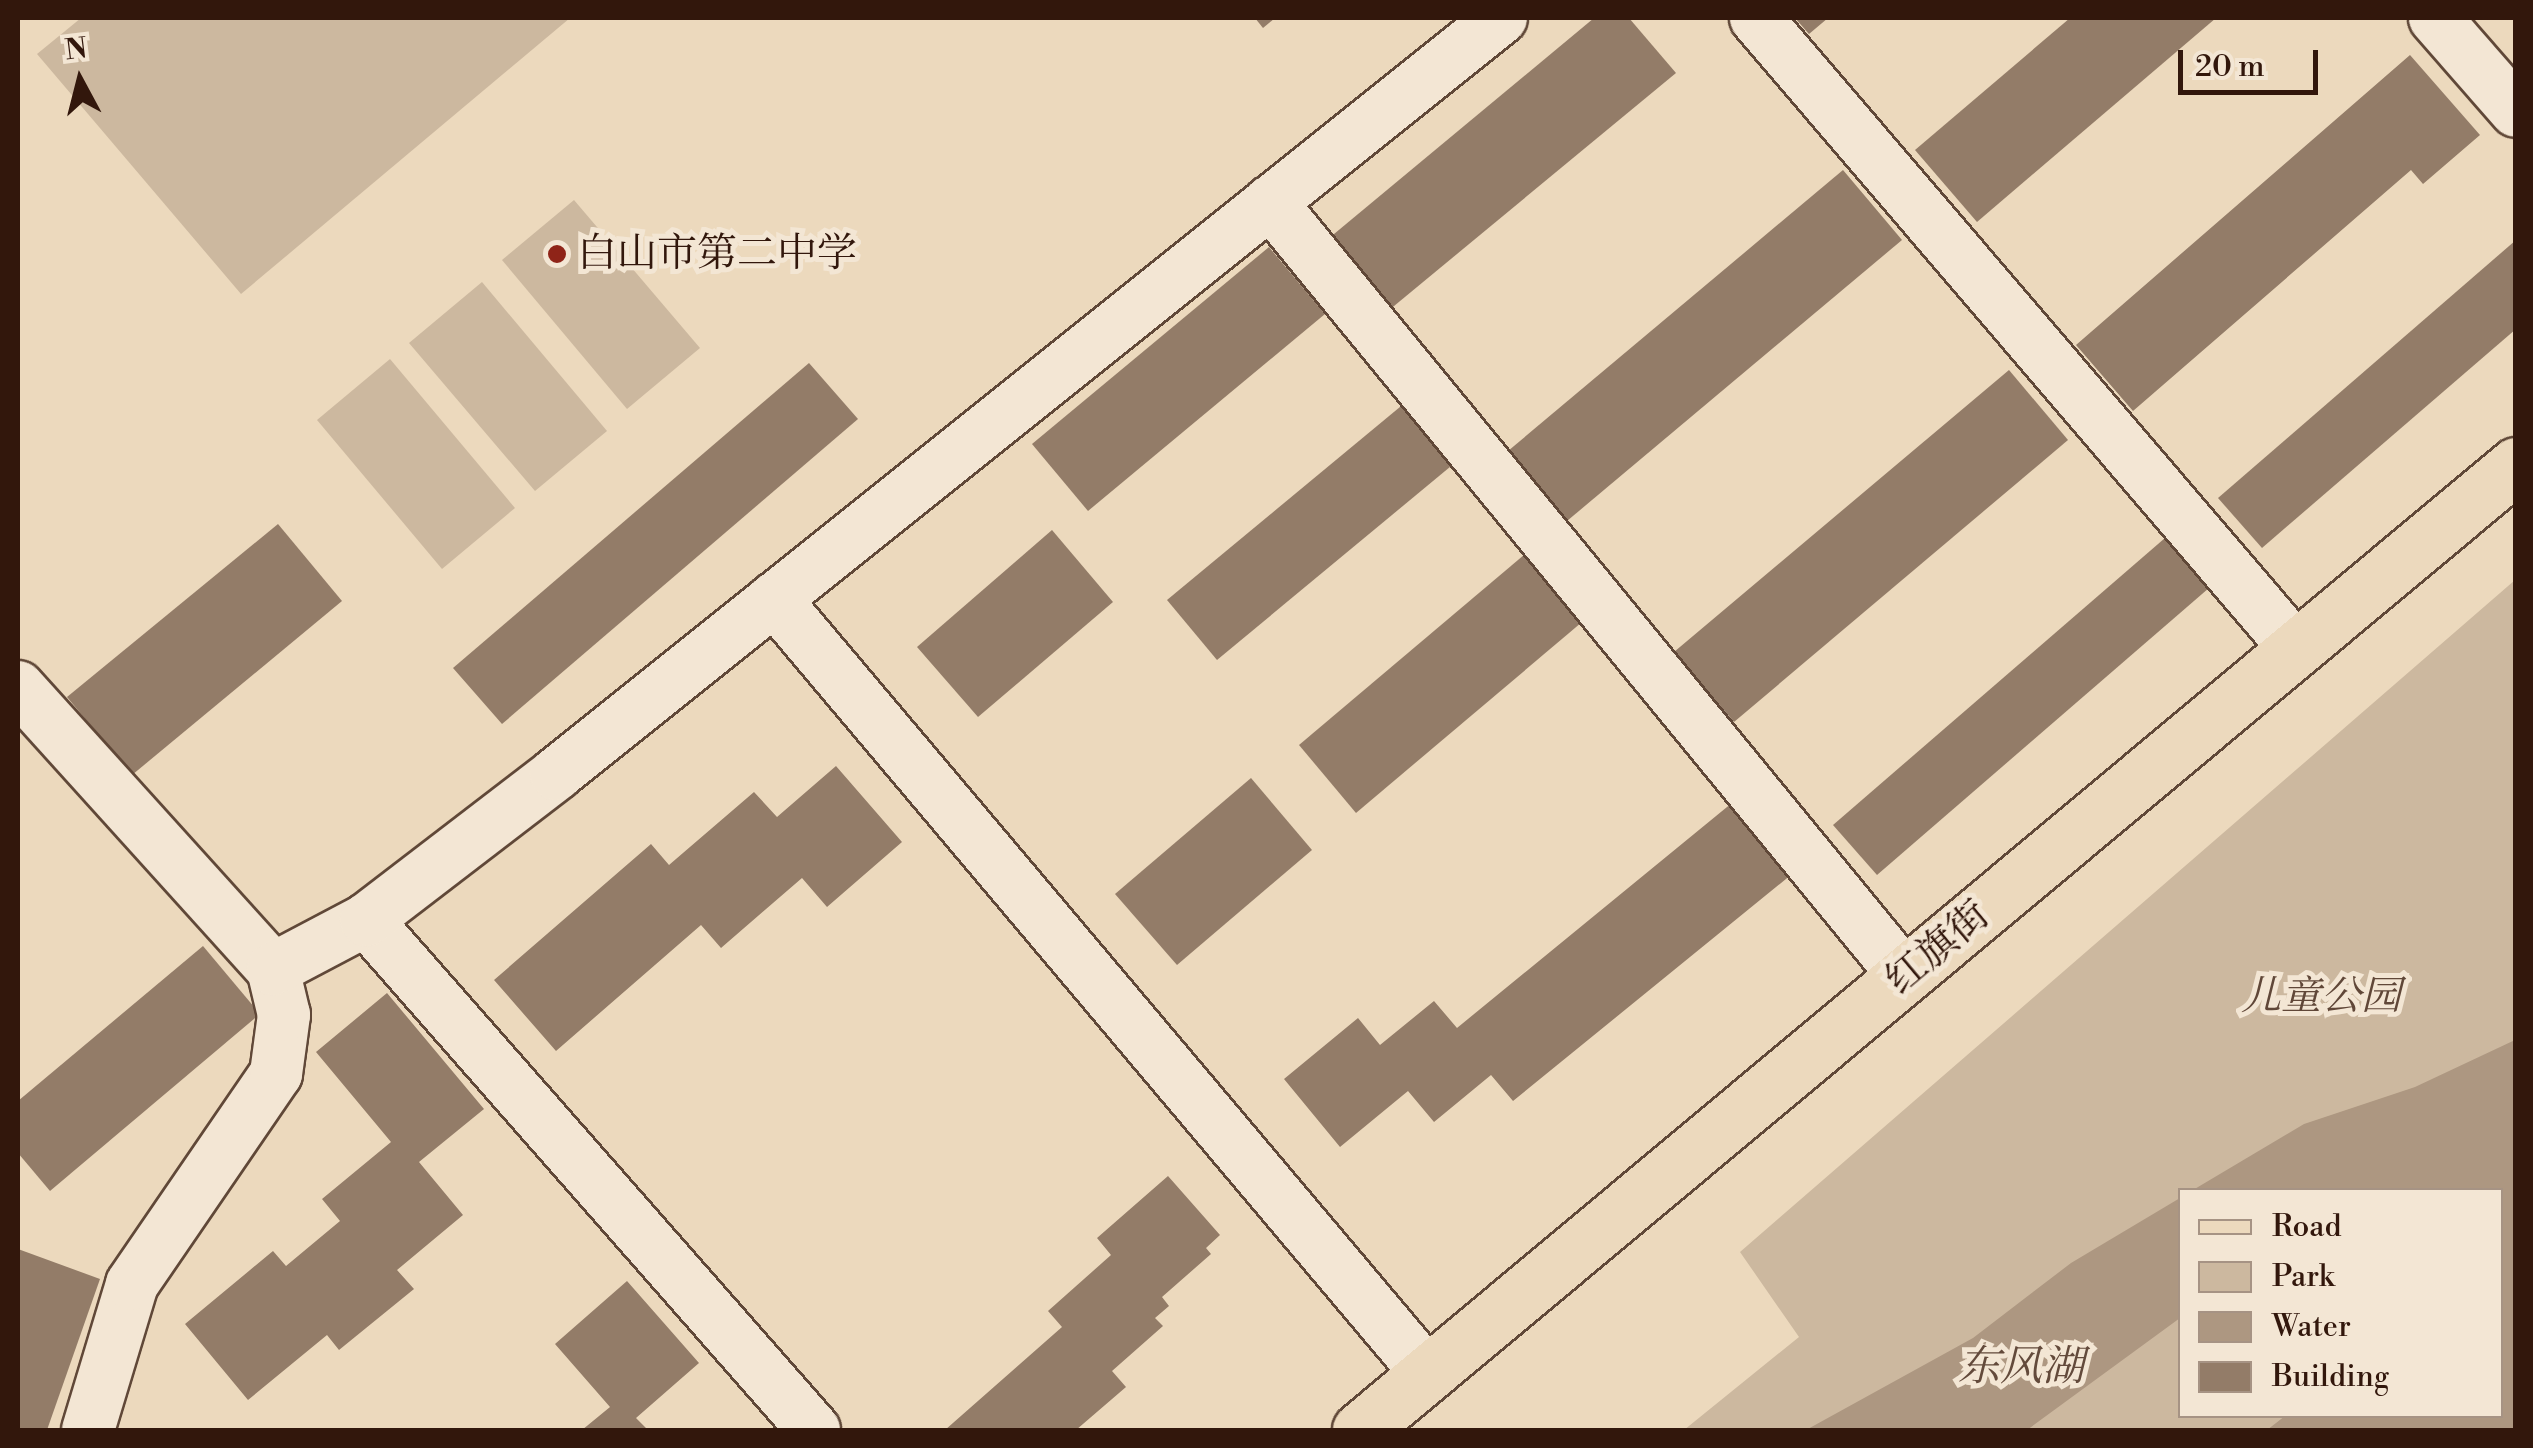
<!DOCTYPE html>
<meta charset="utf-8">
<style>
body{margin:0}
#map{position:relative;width:2533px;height:1448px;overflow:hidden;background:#ecd9bd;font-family:"Libre Bodoni","Noto Serif SC",serif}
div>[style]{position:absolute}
.green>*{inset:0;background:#ccb89f}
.water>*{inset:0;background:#ad9781}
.building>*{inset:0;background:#937c68}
.roads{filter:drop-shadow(2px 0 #604838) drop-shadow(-2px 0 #604838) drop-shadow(0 2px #604838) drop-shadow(0 -2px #604838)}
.minor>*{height:52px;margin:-26px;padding:0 26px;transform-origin:26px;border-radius:26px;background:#f3e6d4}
.major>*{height:55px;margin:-27.5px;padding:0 27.5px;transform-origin:27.5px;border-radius:27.5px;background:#ecd9bd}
.dots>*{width:28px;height:28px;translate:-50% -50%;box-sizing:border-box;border:5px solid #f3e6d4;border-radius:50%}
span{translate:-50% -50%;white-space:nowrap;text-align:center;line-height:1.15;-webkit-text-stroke:10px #f3e6d4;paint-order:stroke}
.poi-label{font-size:40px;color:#32170c}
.left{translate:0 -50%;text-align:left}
.street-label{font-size:40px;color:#32170c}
.park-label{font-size:40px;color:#604738;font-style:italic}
.water-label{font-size:42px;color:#634a3b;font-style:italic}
.frame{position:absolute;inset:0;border:20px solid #32170c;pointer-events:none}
.legend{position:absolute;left:2178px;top:1188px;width:325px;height:230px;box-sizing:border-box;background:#f3e6d4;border:2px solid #a69384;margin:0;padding:12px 18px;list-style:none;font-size:30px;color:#32170c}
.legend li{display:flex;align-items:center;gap:20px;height:50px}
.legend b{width:50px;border:2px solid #a69384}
.north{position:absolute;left:30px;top:30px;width:100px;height:100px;-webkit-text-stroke:8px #f3e6d4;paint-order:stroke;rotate:353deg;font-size:28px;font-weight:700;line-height:40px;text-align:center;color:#32170c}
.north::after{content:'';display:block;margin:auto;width:35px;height:45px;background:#32170c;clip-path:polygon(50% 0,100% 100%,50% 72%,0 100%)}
.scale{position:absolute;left:2178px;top:50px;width:140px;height:45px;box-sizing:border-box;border:5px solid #32170c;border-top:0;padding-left:12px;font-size:30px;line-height:35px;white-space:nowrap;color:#32170c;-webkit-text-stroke:8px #f3e6d4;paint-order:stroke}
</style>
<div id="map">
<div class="green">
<div style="clip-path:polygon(81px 18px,570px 18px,241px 294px,37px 54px)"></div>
<div style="clip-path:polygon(574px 200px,700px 348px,627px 409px,502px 260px)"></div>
<div style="clip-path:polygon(482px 282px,607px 431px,535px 491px,409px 343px)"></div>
<div style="clip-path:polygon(390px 359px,515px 508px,442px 569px,317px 420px)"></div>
<div style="clip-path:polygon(evenodd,2515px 580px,2515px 1430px,1684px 1430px,1799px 1337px,1740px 1252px,2515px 580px,2180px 1190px,2500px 1190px,2500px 1416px,2180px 1416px,2180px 1190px)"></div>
</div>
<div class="water">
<div style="clip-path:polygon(2515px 1040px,2515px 1430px,2267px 1430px,2285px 1416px,2500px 1416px,2500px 1190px,2193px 1190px,2304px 1124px,2415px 1087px)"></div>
<div style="clip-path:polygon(2180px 1198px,2180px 1318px,2027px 1430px,1806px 1430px,1973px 1338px,2071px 1263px)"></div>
</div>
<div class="building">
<div style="clip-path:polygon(1255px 18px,1275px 18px,1263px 28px)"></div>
<div style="clip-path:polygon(1594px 18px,1629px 18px,1676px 73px,1388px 311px,1328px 239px)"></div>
<div style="clip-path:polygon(1795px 18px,1828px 18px,1809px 34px)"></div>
<div style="clip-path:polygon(2070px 18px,2216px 18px,1977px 222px,1915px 150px)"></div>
<div style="clip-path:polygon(2410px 55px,2480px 135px,2423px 184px,2411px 170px,2133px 411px,2076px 345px)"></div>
<div style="clip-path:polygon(1843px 170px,1902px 240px,1567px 521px,1508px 451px)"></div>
<div style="clip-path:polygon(2516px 240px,2516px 329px,2262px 548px,2218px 498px)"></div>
<div style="clip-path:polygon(1269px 247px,1325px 314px,1088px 511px,1032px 444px)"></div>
<div style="clip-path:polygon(809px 363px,858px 419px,502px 724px,453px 668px)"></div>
<div style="clip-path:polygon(2009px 370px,2068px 440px,1734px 722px,1674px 652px)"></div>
<div style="clip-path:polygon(1412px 397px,1462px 457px,1217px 660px,1167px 600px)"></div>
<div style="clip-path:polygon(278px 524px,342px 601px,132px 775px,67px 697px)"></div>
<div style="clip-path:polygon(1052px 530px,1113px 602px,978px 717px,917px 647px)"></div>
<div style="clip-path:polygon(2165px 538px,2209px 588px,1877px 875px,1833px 825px)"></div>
<div style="clip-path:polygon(1531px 549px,1588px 617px,1356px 813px,1299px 745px)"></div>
<div style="clip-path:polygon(836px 766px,902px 842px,827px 907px,802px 878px,721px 948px,701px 925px,556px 1051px,494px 980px,651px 844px,669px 865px,754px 792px,777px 817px)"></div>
<div style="clip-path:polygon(1251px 778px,1312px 850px,1177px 965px,1115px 894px)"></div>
<div style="clip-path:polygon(1738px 798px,1797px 870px,1513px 1101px,1491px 1075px,1434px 1122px,1408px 1091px,1340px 1147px,1284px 1079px,1358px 1018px,1380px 1045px,1434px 1001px,1457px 1028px)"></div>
<div style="clip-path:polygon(203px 946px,260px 1014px,50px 1191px,18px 1153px,18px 1101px)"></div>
<div style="clip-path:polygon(387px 993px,484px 1109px,419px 1162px,463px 1215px,397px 1270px,414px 1289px,339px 1350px,327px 1335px,248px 1400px,185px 1324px,273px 1251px,286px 1266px,340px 1221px,322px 1199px,391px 1142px,316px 1052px)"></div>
<div style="clip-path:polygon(1168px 1176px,1220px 1235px,1206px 1248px,1211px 1254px,1162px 1297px,1169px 1306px,1155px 1318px,1163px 1326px,1112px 1371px,1126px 1387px,1076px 1430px,945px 1430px,1062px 1327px,1048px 1311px,1111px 1255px,1097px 1238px)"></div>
<div style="clip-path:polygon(18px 1249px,100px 1279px,47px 1430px,18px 1430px)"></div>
<div style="clip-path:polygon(627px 1281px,699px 1363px,636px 1418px,648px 1430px,582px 1430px,610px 1407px,555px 1344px)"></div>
</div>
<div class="roads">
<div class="minor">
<div style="left:1756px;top:18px;width:832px;rotate:49.44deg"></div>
<div style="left:2435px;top:18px;width:123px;rotate:48.9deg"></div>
<div style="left:1270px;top:202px;width:1000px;rotate:50.64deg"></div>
<div style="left:774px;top:599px;width:1011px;rotate:49.85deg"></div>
<div style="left:18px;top:687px;width:380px;rotate:47.9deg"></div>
<div style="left:366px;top:920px;width:679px;rotate:48.7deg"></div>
<div style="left:88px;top:1430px;width:152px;rotate:-73.2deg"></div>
<div style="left:132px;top:1284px;width:255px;rotate:-55.6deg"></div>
<div style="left:276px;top:1074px;width:60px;rotate:-82.3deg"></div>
<div style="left:284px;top:1015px;width:47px;rotate:-103.4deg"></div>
<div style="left:273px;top:969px;width:105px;rotate:-27.8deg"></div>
<div style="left:366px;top:920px;width:240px;rotate:-37.5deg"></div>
<div style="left:556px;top:774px;width:1210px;rotate:-38.66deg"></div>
</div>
<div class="major">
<div style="left:1360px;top:1430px;width:1506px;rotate:-39.85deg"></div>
</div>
</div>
<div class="dots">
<div style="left:557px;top:254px;background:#8f2418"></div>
</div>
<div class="poi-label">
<span class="left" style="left:577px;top:254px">白山市第二中学</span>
</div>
<div class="street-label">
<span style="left:1938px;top:948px;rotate:-40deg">红旗街</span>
</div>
<div class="park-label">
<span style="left:2321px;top:997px">儿童公园</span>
</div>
<div class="water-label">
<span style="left:2021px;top:1368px">东风湖</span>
</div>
<div class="frame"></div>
<ul class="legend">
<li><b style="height:12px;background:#ecd9bd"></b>Road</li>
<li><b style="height:28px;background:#ccb89f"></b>Park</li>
<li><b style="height:28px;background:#ad9781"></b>Water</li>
<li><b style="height:28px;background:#937c68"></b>Building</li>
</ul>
<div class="north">N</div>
<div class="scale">20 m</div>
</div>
